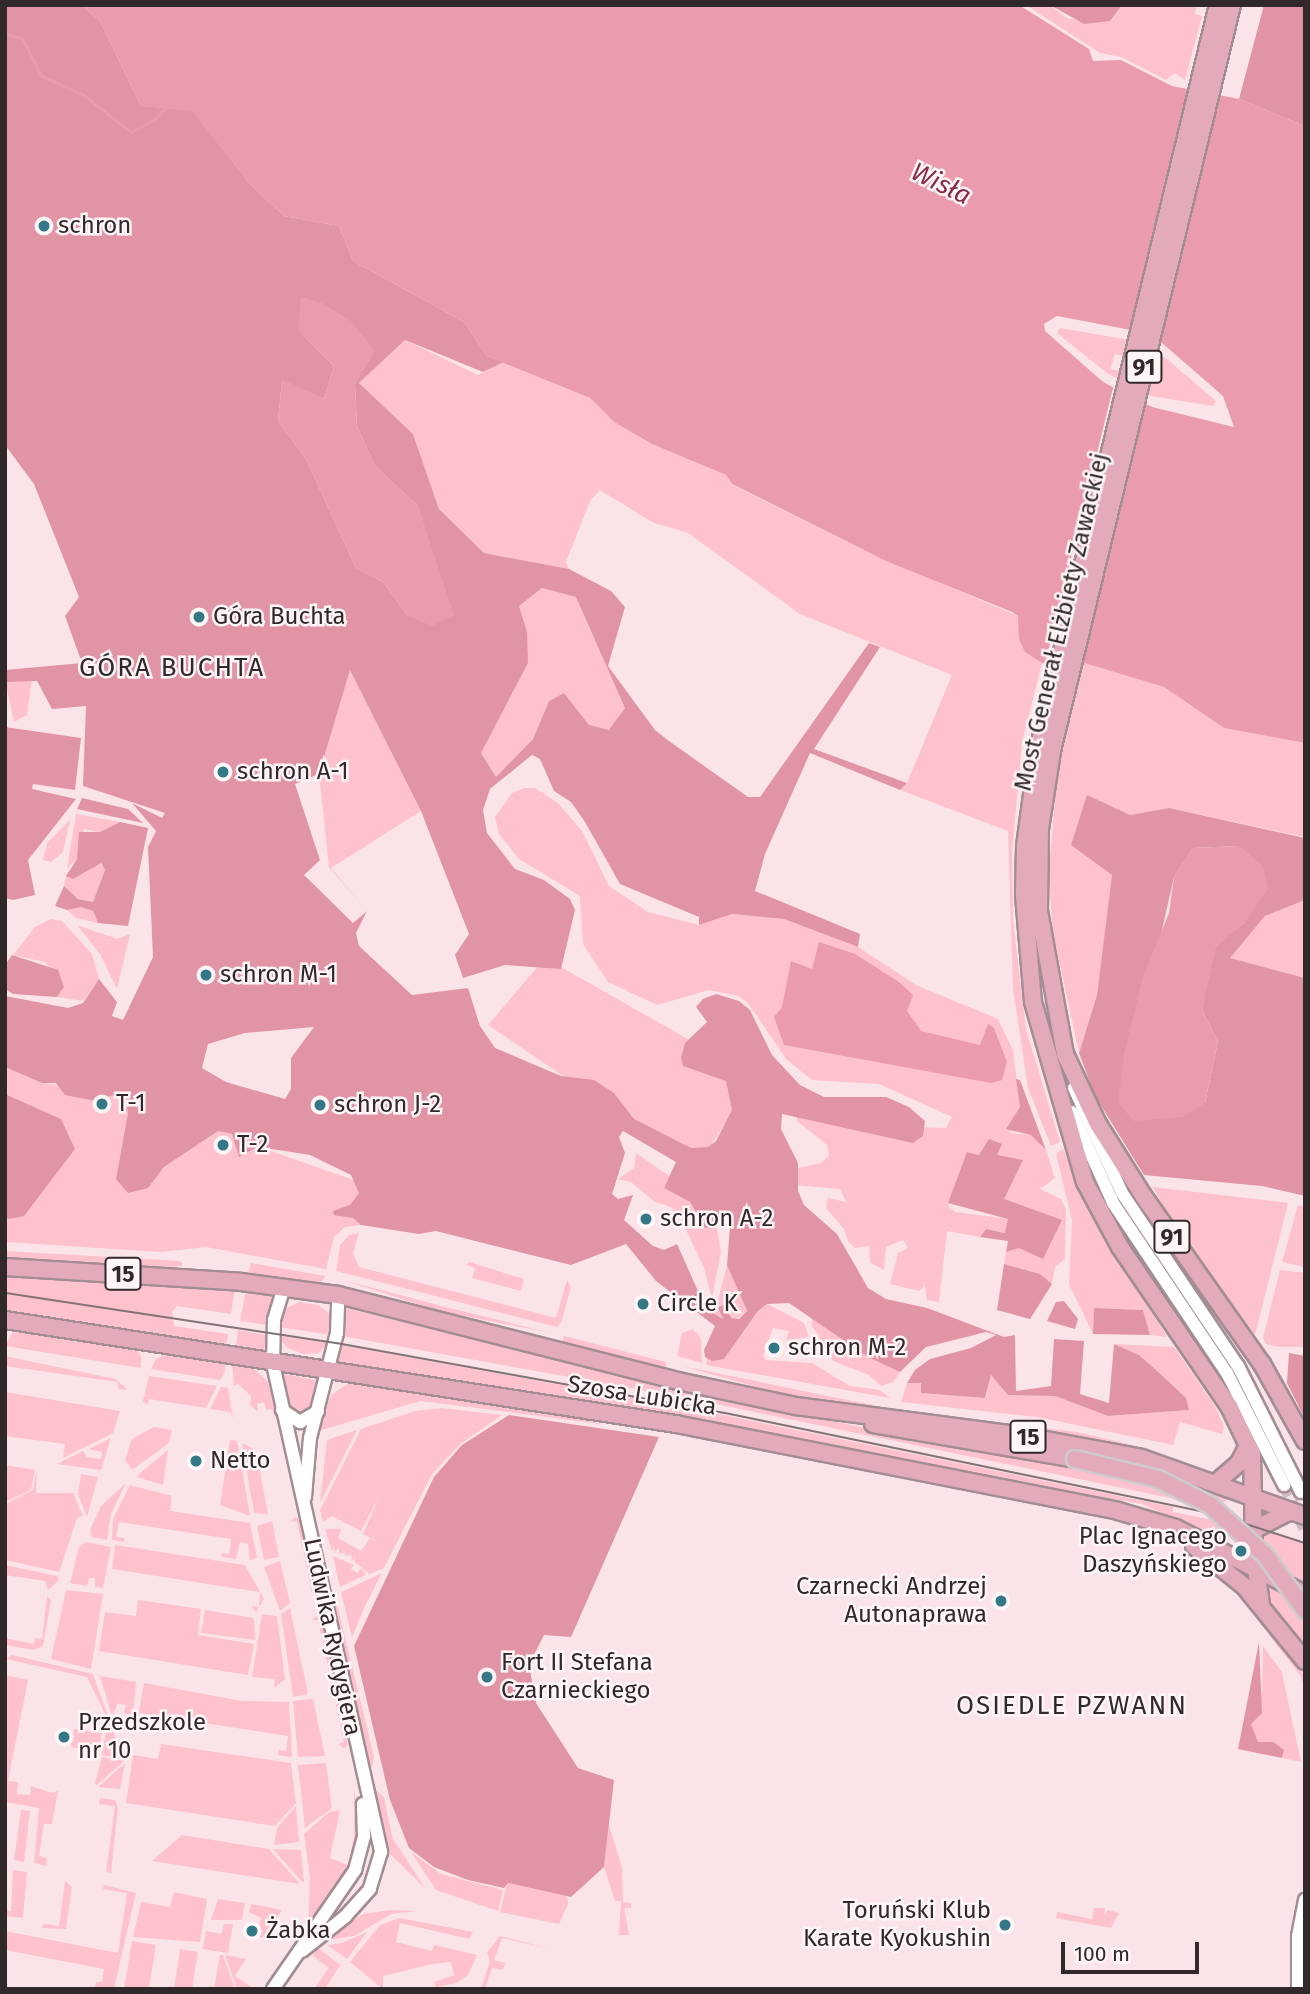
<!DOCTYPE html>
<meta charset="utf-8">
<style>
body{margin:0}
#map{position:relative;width:1310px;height:1994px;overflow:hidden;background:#fbe4e8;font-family:"Fira Sans",sans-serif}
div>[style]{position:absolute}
.green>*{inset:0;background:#fec1ce}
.forest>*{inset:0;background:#e194a6}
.water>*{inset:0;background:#ea9bae}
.pier>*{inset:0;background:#fbe4e8}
.stream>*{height:2.5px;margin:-1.25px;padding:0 1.25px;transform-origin:1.25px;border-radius:1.25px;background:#ea9bae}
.tertiary-tunnel>*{height:12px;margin-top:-6px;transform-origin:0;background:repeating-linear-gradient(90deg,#d3bec2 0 12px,transparent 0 18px)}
.roads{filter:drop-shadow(2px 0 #a28d92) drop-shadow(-2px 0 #a28d92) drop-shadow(0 2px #a28d92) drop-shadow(0 -2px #a28d92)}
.tertiary>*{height:12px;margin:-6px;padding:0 6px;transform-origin:6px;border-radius:6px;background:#fff}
.primary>*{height:16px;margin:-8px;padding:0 8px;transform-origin:8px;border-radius:8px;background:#e3abb9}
.tram>*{height:2px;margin:-1px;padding:0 1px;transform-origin:1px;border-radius:1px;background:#827376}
.bridges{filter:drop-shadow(2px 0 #cecbcc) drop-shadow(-2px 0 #cecbcc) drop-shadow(0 2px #cecbcc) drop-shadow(0 -2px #cecbcc)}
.primary-bridge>*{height:16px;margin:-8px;padding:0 8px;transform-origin:8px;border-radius:8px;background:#e3abb9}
.dots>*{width:19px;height:19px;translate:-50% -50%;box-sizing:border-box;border:4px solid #fef5f7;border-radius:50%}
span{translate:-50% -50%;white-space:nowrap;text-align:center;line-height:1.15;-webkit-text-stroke:5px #fef5f7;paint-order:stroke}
.shield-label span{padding:2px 5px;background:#fef5f7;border:2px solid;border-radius:5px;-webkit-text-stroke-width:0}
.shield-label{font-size:23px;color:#31282a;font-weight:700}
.poi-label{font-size:24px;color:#31282a}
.left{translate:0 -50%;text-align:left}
.right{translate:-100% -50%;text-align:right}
.street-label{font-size:24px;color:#31282a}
.water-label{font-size:26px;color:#852a47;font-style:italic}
.neighbourhood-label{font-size:26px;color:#31282a;letter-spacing:2px}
.frame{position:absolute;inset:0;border:7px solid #31282a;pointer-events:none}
.scale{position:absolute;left:1061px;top:1942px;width:138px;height:32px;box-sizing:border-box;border:4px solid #31282a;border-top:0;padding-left:9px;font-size:21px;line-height:24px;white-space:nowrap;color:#31282a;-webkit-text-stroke:5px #fef5f7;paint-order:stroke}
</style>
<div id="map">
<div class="green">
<div style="clip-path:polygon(1026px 5px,1050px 5px,1068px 19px,1110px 21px,1122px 5px,1197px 5px,1195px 14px,1202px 16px,1185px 80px,1175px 73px,1166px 80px,1121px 57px,1100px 53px)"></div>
<div style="clip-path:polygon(evenodd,1060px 328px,1124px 339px,1167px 359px,1216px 401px,1213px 406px,1151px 396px,1107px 373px,1057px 333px,1060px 328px,1115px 354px,1162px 366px,1161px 380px,1110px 369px,1115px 354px)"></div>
<div style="clip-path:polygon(405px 340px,478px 375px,504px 362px,590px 398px,614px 422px,652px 444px,726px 475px,732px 485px,876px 556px,1018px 616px,1024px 650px,1042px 663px,1022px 743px,1012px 853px,1013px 921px,1026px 1029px,1060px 1142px,1051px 1146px,1028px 1088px,1013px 989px,1008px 831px,900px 790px,907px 783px,952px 675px,800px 614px,688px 533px,652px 522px,600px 490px,590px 501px,566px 562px,569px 569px,484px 553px,439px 509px,413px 434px,359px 383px)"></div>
<div style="clip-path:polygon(542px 588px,577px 597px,625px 708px,610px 730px,589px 726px,564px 693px,549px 701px,533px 739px,496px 777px,481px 753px,527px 633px,519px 606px)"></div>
<div style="clip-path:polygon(1081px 662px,1164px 687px,1224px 728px,1305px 743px,1305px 837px,1169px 808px,1130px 815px,1113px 875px,1097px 995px,1079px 1053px,1052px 928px,1049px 867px,1058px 768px)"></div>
<div style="clip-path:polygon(350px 669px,421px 811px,331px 868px,367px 911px,329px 867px,319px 774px)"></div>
<div style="clip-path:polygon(32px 679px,27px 715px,14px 722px,5px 681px)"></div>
<div style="clip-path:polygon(524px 788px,535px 788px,558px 803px,582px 831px,609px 886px,648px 912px,699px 925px,732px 914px,784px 919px,858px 947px,916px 985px,998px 1019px,1013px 1050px,1020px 1107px,1010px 1133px,1031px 1135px,1046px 1150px,1055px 1178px,1040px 1189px,1061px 1199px,1066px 1209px,1065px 1259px,1055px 1267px,1052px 1284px,1040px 1274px,1004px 1264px,1006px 1252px,1019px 1247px,1003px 1199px,979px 1155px,968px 1152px,948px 1206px,955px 1212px,1008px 1219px,1006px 1233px,986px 1229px,980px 1237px,947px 1231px,939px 1302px,927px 1300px,925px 1285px,919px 1291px,890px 1284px,898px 1253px,908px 1248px,903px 1240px,886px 1247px,884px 1270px,870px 1262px,869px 1246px,855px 1248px,848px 1241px,844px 1229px,826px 1208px,828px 1198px,846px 1202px,840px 1189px,794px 1185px,794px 1169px,821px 1163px,829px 1156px,827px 1145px,797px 1121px,796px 1102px,916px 1127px,946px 1128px,952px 1117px,879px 1084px,812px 1080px,786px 1059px,748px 1003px,738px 996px,709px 990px,657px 1005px,608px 982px,583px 944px,580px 896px,519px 859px,499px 834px,495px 817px,512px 793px)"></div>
<div style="clip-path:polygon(76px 814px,120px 822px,100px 832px,84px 829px,77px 859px,67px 868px)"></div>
<div style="clip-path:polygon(70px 820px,63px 852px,51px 862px,43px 860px,47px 843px)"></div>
<div style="clip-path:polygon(100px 863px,105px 870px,93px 902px,78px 899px,64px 886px,66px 876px)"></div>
<div style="clip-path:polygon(1305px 900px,1305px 978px,1229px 958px,1265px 916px)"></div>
<div style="clip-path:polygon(81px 907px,93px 911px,98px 923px,115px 927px,76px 918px,67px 910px)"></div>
<div style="clip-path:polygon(51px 919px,62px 921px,92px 954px,99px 979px,83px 1001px,57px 997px,64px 986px,45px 962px,13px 955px,35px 927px)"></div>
<div style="clip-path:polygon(77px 925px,117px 939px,130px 934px,117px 989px,100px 954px)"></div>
<div style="clip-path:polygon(545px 958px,755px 1077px,697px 1167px,488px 1025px)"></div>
<div style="clip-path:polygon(5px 1067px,42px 1083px,123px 1092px,128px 1113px,116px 1179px,148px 1188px,164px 1167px,218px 1131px,232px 1134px,239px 1156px,259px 1147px,368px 1185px,361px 1225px,345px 1227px,334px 1237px,326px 1269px,206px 1247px,161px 1252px,5px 1242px,5px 1217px,10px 1219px,61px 1119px,5px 1094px)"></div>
<div style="clip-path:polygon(1063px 1149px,1093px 1217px,1167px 1337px,1150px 1335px,1143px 1310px,1094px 1308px,1093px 1334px,1069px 1284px,1072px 1220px,1056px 1154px)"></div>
<div style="clip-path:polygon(636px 1153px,669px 1176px,664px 1188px,690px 1202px,698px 1215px,698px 1226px,716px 1223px,721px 1252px,712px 1298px,704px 1268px,681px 1219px,671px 1207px,655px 1202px,631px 1182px,618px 1179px,634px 1168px)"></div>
<div style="clip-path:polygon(1153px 1187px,1288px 1203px,1255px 1335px,1166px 1213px)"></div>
<div style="clip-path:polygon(1298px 1205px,1305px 1207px,1305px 1267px,1282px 1262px)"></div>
<div style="clip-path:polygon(359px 1233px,353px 1253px,359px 1267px,556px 1318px,567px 1280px,571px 1287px,561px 1323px,557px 1327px,336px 1271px,340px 1245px,349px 1235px)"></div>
<div style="clip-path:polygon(5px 1251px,180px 1261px,182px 1262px,182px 1266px,156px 1268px,5px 1258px)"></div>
<div style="clip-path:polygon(469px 1262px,524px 1279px,521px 1291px,472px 1278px,475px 1268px,467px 1265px)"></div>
<div style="clip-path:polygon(251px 1263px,325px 1276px,321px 1282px,248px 1274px)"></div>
<div style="clip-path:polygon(727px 1265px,747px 1311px,735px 1320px,727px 1308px,720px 1311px,723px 1319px,714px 1315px)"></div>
<div style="clip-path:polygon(1280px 1270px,1305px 1273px,1305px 1347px,1278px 1347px,1266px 1344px,1263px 1338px)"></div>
<div style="clip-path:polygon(5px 1275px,235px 1289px,231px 1314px,177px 1306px,172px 1312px,174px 1326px,228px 1334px,226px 1346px,5px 1311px)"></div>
<div style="clip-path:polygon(343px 1280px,438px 1305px,551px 1333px,439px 1311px)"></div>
<div style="clip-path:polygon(246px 1290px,276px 1292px,267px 1325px,240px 1321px)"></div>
<div style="clip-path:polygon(299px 1302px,318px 1305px,329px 1313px,331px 1335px,279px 1327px,285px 1309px)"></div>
<div style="clip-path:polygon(767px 1304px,804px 1323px,809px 1337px,786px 1340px,789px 1331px,773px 1328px,763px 1356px,766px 1360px,812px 1363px,850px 1386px,880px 1390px,890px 1398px,706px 1365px,707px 1358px,724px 1359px,750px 1318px)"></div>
<div style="clip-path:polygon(345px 1308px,676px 1389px,914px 1438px,1143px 1464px,1230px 1498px,1222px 1503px,1176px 1494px,1175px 1499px,697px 1400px,342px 1336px)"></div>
<div style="clip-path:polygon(812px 1318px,868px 1357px,900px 1372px,893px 1382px,881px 1386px,869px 1375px,833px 1361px,812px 1326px)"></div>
<div style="clip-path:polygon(693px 1329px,701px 1338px,702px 1363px,677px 1356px,682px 1333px)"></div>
<div style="clip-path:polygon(238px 1330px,266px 1335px,264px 1353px,236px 1348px)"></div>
<div style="clip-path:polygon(27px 1332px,132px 1347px,141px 1355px,141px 1368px,5px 1346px,12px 1333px)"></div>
<div style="clip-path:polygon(279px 1336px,329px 1343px,318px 1353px,303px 1354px,286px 1347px)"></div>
<div style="clip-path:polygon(564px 1336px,666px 1362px,666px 1367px,662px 1370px,562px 1343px)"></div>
<div style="clip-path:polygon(1114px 1344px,1174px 1347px,1215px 1406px,1224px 1427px,1222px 1434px,1180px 1422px,1173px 1445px,1037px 1417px,901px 1402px,907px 1383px,921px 1383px,921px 1393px,986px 1398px,991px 1375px,1008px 1395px,1055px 1396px,1108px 1416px,1188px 1410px,1155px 1369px,1139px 1355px)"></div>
<div style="clip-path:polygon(340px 1345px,694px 1409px,1173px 1507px,1173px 1512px,1218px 1521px,1228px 1544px,1142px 1504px,1002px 1481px,731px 1425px,338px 1365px)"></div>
<div style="clip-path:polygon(166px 1354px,225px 1363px,225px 1371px,220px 1380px,151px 1369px,156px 1359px)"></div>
<div style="clip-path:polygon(5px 1356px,115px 1379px,125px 1387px,127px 1390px,118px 1389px,118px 1382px,5px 1366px)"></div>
<div style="clip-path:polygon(232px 1364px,253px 1368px,268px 1382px,281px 1430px,272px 1409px,266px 1410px,264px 1402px,257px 1404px,258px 1412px,250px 1405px,251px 1396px,238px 1384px,234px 1386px)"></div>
<div style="clip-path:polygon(682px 1366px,882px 1407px,873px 1410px,778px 1393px)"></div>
<div style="clip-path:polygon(286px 1374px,319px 1381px,313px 1411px,303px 1417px,289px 1413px,282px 1378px)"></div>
<div style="clip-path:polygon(149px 1376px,217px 1386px,206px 1408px,149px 1399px,147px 1405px,143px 1401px)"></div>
<div style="clip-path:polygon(349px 1383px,576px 1416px,601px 1424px,421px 1401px,318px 1431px,331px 1395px)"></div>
<div style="clip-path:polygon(221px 1387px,228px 1388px,233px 1418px,230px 1412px,210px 1409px)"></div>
<div style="clip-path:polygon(5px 1392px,120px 1411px,113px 1433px,63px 1458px,65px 1444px,5px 1436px)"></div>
<div style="clip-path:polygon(442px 1408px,502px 1415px,460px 1444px,432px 1474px,384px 1568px,369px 1574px,354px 1561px,356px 1557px,352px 1560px,351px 1554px,344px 1556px,346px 1552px,339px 1554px,339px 1548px,334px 1552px,334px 1546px,332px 1551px,325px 1529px,341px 1529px,338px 1538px,361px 1551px,370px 1538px,386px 1546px,363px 1534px,381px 1493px,361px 1531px,332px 1516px,323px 1522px,320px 1510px,361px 1429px,415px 1411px)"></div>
<div style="clip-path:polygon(904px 1410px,1077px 1432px,1136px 1446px,908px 1414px)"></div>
<div style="clip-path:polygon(154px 1427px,172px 1430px,169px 1443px,132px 1470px,125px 1460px,132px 1439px)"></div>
<div style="clip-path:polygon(357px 1430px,320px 1503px,327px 1440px)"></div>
<div style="clip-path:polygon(111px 1438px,101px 1470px,57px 1464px,83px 1451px,87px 1457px,101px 1459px,102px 1452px,89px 1449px)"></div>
<div style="clip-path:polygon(230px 1440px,237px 1441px,250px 1516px,220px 1505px)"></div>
<div style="clip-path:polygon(242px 1443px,256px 1450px,268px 1514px,254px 1513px)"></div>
<div style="clip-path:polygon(168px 1450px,163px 1485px,137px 1477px,140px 1473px)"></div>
<div style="clip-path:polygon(5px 1465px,35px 1470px,31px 1490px,5px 1502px)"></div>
<div style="clip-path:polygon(37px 1468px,36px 1493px,74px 1493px,78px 1474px,74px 1495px,83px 1516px,77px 1518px,59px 1572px,5px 1560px,5px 1504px,33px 1490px)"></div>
<div style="clip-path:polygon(81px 1474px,98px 1477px,87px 1517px,78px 1494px)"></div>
<div style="clip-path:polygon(126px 1483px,111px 1514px,107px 1540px,92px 1537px,90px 1530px,101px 1506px)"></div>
<div style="clip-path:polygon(130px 1485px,172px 1496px,170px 1511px,250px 1523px,257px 1558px,250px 1560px,248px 1544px,240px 1542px,236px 1559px,222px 1557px,221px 1553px,229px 1554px,231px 1539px,119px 1522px,116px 1537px,125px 1538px,124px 1542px,112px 1540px,113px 1519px)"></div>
<div style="clip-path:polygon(295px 1517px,300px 1520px,316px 1592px,312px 1593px,297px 1521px,290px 1522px)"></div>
<div style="clip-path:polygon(272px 1521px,279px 1557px,264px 1560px,257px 1526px)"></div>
<div style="clip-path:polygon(1262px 1529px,1305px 1544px,1305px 1583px,1292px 1578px,1260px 1539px)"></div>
<div style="clip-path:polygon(86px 1542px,111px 1547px,103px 1588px,95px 1587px,95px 1578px,89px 1578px,87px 1586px,70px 1583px,79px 1547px)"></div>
<div style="clip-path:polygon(115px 1545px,245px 1565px,264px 1599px,256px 1612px,251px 1606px,259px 1607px,260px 1592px,112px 1569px)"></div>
<div style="clip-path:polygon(333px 1556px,354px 1565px,351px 1569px,357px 1573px,361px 1568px,366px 1575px,340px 1587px)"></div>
<div style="clip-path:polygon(280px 1561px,290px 1603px,280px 1611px,264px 1567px)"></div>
<div style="clip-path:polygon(5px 1565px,57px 1576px,59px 1580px,48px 1590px,45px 1581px,5px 1575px)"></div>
<div style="clip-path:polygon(382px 1573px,364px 1608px,352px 1638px,341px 1592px)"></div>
<div style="clip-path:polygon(1264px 1583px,1285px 1592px,1305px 1622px,1305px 1651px,1275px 1613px)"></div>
<div style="clip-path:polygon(1230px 1584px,1247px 1597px,1305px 1677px,1305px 1688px,1300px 1675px)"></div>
<div style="clip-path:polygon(66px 1590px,103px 1594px,91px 1669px,51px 1659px)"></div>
<div style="clip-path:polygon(47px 1596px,51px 1600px,43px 1646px,34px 1650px,5px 1645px,5px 1638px,34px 1644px,35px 1638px,42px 1639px)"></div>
<div style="clip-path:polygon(331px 1596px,335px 1596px,374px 1757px,369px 1776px)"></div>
<div style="clip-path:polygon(138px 1600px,201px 1609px,198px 1635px,254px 1644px,248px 1675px,99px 1651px,105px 1612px,136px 1616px)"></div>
<div style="clip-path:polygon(290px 1608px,308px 1694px,293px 1697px,281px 1614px)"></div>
<div style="clip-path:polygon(205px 1610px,254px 1618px,255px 1640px,201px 1633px)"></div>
<div style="clip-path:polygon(262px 1614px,277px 1616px,285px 1679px,274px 1688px,275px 1679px,252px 1677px)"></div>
<div style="clip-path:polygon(320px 1614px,348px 1745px,344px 1748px,338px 1744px,344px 1742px,318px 1620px,311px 1620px)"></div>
<div style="clip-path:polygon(1263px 1646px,1282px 1672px,1301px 1762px,1282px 1758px,1284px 1750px,1257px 1742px,1251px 1724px,1262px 1693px)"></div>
<div style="clip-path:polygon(12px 1655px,93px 1674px,123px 1759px,102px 1755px,108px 1720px,87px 1677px,6px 1659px)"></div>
<div style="clip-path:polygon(5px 1675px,28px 1680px,8px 1781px,18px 1782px,17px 1794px,30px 1795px,31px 1786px,52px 1793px,58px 1791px,52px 1824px,44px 1824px,39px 1856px,47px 1858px,46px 1866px,34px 1863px,39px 1808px,5px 1802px)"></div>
<div style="clip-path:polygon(100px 1676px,136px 1682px,133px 1715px,124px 1713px,126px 1705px,118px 1703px,112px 1716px)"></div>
<div style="clip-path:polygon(144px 1683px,242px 1701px,289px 1702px,292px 1757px,278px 1755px,279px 1750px,286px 1751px,288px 1736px,139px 1713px,137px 1728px,145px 1730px,135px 1733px)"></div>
<div style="clip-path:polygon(313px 1699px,325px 1756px,298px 1757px,293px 1701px)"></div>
<div style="clip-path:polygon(74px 1729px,102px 1733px,98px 1752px,71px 1747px)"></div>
<div style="clip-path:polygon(161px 1744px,291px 1763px,296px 1803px,275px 1826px,126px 1803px,133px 1755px,158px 1759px)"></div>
<div style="clip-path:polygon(102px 1757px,124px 1761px,97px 1785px,95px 1783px)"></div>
<div style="clip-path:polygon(125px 1763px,120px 1789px,98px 1787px)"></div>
<div style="clip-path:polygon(326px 1763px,332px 1808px,305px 1828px,298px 1765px)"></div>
<div style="clip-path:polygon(372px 1786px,384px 1797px,392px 1837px,425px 1888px,390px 1854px)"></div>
<div style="clip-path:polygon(354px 1788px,358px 1820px,353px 1862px,308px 1931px,310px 1879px,304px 1834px,329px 1812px,340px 1810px,330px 1858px,348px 1865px,354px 1836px)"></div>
<div style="clip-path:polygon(100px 1798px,115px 1800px,118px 1807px,111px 1873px,106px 1872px,115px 1806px,99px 1804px)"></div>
<div style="clip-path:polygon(296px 1806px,299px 1842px,274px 1845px,277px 1828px)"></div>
<div style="clip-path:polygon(21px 1810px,30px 1811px,24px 1862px,14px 1860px)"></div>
<div style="clip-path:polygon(609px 1825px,622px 1867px,623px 1902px,631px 1903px,631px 1908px,624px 1908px,629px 1935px,619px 1935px,621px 1901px,615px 1901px,604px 1867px)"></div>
<div style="clip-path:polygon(182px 1835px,269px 1849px,300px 1884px,152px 1861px)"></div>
<div style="clip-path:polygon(273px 1849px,301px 1850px,304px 1882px,302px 1882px)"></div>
<div style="clip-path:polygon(411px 1852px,441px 1874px,503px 1890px,498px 1911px,436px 1890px)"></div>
<div style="clip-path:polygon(13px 1870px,27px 1872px,23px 1918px,5px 1916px,5px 1911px,11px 1911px)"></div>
<div style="clip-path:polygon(65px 1881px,72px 1887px,66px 1929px,42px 1928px,43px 1924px,59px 1926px)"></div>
<div style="clip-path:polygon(507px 1883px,567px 1896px,568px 1904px,559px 1924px,500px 1912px)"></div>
<div style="clip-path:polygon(104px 1885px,136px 1893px,114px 1989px,95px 1988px,96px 1982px,102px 1982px,104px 1969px,5px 1950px,5px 1931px,118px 1953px,127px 1893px,103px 1889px)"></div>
<div style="clip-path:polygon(174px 1892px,207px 1899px,200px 1942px,133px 1937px,141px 1902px,170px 1907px)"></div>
<div style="clip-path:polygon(218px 1899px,245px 1903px,242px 1920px,211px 1920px)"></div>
<div style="clip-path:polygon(251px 1904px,282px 1910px,262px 1938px,257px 1935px,261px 1918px,249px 1912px)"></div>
<div style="clip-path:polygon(1094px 1908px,1105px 1908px,1104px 1915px,1108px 1910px,1119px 1913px,1111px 1928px,1056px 1918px,1057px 1912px,1092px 1919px)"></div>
<div style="clip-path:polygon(390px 1910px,417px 1911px,391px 1914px,354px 1936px,322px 1941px,363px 1914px)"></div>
<div style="clip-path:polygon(399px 1918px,473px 1932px,469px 1939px,400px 1923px,396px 1942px,432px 1951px,434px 1945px,477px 1955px,468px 1975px,456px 1983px,436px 1987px,434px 1982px,454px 1975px,451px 1962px,432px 1964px,383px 1976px,383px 1989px,350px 1962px,380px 1925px)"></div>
<div style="clip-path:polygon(224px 1924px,233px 1924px,228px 1953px,203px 1949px,206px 1931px,221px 1934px)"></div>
<div style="clip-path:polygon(367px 1932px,347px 1959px,327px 1945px,342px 1943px)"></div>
<div style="clip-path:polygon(500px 1936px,550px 1949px,502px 1938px,494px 1960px,505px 1963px,503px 1970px,492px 1968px,485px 1989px,481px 1989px,490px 1961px,487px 1952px)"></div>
<div style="clip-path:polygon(132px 1941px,156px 1945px,149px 1989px,124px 1989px)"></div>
<div style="clip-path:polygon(317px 1947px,340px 1965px,325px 1989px,314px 1989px,329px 1968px,313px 1956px)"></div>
<div style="clip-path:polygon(180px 1949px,198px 1952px,192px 1989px,174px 1989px)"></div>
<div style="clip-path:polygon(220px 1955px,223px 1955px,235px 1989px,214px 1989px)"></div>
<div style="clip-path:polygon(225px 1955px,246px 1959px,235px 1976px,254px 1989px,237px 1989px)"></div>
</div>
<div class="forest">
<div style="clip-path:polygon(evenodd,5px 5px,81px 5px,100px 21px,141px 106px,192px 110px,250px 184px,284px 216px,339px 226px,353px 261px,464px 322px,487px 356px,504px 362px,483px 372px,405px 340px,359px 383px,413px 434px,439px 509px,484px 553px,569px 569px,611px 591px,625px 607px,608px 666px,655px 730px,669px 741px,748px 797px,760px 797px,869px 643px,880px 647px,814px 749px,907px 783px,900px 790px,810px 753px,765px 854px,755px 891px,860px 934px,858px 947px,784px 919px,732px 914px,699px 925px,699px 917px,620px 884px,585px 822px,571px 802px,554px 791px,540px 759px,532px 755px,490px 789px,483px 810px,487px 833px,515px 869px,544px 880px,570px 899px,575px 910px,561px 969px,505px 965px,463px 978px,455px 955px,469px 934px,421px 811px,350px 670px,319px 774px,295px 784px,320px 860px,304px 875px,353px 923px,367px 911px,356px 933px,359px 946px,412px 995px,468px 988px,480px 1026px,495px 1048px,561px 1076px,594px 1080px,614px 1093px,634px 1119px,691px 1148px,708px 1147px,716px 1141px,732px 1110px,726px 1081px,683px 1066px,681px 1058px,685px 1043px,707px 1022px,696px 1007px,703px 999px,716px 994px,739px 1001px,750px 1010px,772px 1055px,800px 1085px,824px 1097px,886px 1097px,909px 1107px,925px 1121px,923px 1136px,913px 1143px,782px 1114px,781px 1129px,798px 1163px,798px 1191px,804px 1205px,837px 1234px,868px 1288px,886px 1299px,927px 1308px,1004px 1337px,1015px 1335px,1016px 1391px,1051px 1386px,1054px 1339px,1084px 1341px,1080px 1394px,1109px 1403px,1114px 1344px,1139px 1355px,1155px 1369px,1186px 1398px,1189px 1410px,1108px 1416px,1055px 1396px,1008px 1395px,991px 1375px,985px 1398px,921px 1393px,921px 1383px,907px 1383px,915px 1370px,930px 1359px,971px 1348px,996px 1335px,986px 1332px,926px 1347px,900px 1372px,868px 1357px,789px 1303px,767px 1304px,757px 1312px,724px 1359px,712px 1361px,705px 1357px,704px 1350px,715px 1326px,656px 1281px,626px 1244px,571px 1265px,436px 1231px,419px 1234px,361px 1225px,353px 1218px,334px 1215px,333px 1211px,350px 1205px,359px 1193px,351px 1175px,310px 1155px,259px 1147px,263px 1144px,239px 1157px,232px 1134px,218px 1131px,164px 1167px,148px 1188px,128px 1193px,116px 1179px,128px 1113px,123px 1092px,95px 1101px,65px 1095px,56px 1083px,42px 1083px,5px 1067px,5px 996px,68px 1008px,83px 1003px,99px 979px,117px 1002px,112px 1016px,123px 1020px,153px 957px,148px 847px,156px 831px,132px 803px,162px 818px,165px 813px,83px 786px,86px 706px,52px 709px,37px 681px,5px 682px,5px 670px,82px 663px,65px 616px,79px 597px,34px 484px,5px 445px,5px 5px,298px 330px,355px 385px,357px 426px,375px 466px,417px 505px,453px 615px,408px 616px,383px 582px,356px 568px,306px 459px,278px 421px,282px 380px,324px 399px,334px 366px,298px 330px,5px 5px,542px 588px,576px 597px,625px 708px,609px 730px,589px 725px,564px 693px,549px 701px,533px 739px,496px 777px,481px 753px,528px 663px,527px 632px,519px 606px,542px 588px,5px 5px,314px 1027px,291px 1058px,291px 1089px,285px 1099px,226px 1082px,202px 1068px,208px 1044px,245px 1033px,314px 1027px,5px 5px,623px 1131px,676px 1162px,664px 1188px,690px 1202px,698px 1215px,698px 1226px,712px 1229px,723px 1217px,727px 1218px,730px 1227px,727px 1265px,747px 1311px,739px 1319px,732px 1318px,723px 1305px,718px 1308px,723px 1319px,706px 1309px,677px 1244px,664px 1250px,653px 1246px,624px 1220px,633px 1195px,618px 1199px,612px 1194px,625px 1153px,619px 1137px,623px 1131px)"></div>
<div style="clip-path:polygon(1050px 5px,1122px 5px,1110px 21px,1084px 24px)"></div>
<div style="clip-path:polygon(1264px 5px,1305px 5px,1305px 126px,1239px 99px)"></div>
<div style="clip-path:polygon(5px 727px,81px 738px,75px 790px,33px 784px,32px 789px,76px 799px,28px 860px,35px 895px,13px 900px,5px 898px)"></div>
<div style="clip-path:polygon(evenodd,1087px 795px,1130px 815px,1169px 808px,1305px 838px,1305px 900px,1265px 916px,1230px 958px,1305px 978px,1305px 1196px,1262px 1186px,1144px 1175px,1095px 1096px,1079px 1053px,1097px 995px,1112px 875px,1071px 845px,1087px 795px,1239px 846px,1245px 922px,1216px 946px,1210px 969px,1202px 1010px,1218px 1041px,1205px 1103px,1159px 943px,1174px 877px,1193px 848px,1239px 846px)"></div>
<div style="clip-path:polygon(82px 798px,128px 809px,143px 823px,77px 809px)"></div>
<div style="clip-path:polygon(120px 822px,148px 828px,128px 926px,98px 923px,93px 911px,81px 907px,67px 910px,55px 906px,64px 886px,78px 899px,93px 902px,105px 870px,101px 863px,73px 879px,66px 876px,77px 859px,79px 832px,100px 832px)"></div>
<div style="clip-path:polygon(12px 955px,58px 970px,64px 987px,57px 997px,13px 994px,5px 989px,5px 965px)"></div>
<div style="clip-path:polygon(1016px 1079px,1020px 1080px,1046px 1150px,1031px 1135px,1006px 1129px,1020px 1107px)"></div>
<div style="clip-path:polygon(5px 1094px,61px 1119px,75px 1149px,24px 1216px,9px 1219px,5px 1217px)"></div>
<div style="clip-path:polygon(989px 1139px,1002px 1144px,997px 1155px,1023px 1160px,1004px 1199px,1062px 1220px,1043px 1259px,1019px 1248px,1006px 1252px,1008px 1241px,980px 1237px,986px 1229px,1005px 1233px,1008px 1219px,948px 1203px,967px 1152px,979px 1155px)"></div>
<div style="clip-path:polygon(1004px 1264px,1040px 1274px,1052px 1284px,1030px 1319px,997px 1310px)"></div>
<div style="clip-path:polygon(1064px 1301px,1078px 1319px,1075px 1329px,1047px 1321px,1056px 1302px)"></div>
<div style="clip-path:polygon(1094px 1308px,1143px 1310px,1150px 1335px,1093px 1334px)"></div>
<div style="clip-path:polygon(1289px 1353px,1305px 1356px,1305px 1419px,1287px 1383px)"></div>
<div style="clip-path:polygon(509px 1415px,659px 1437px,571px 1637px,544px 1635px,529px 1665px,536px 1703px,578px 1768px,614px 1780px,604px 1867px,571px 1897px,508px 1883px,504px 1888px,468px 1880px,434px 1867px,409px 1848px,390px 1800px,354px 1646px,434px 1477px,462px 1445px)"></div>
<div style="clip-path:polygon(1259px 1642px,1262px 1713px,1251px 1724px,1258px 1742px,1273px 1742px,1284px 1750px,1282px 1758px,1238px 1749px)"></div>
</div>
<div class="water">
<div style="clip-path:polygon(evenodd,81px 5px,1019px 5px,1089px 49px,1093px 61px,1121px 60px,1172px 86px,1239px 99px,1305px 126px,1305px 743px,1224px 728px,1164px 687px,1081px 662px,1061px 670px,1042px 663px,1025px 652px,1019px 639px,1018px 616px,1012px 612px,886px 561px,732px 484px,726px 475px,652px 444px,614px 422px,590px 398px,487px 356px,464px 322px,353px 261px,339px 226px,284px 216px,250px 184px,192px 111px,141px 106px,100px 21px,81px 5px,1057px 316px,1131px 330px,1162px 343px,1223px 396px,1234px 427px,1152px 407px,1103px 382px,1045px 331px,1044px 324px,1057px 316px)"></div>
<div style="clip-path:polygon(301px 297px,322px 303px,351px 321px,375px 351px,355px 385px,357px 426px,375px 466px,417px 505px,454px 615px,432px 626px,408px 616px,383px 582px,356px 568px,306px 459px,278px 421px,282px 379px,324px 399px,334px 366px,298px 330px)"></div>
<div style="clip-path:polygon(1239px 846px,1263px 866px,1268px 889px,1245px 922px,1216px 947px,1202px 1010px,1218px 1041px,1205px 1103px,1183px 1117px,1134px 1121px,1118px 1103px,1124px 1054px,1143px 976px,1169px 913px,1174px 877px,1193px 848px)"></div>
<div style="clip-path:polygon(819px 942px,855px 954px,899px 982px,913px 995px,907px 1011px,921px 1031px,980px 1045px,988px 1024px,994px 1028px,1007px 1062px,1002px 1080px,991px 1083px,784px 1045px,774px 1017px,782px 1007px,791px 961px,812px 969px)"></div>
</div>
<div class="pier">
<div style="clip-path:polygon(1114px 384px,1146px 400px,1081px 666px,1059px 673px,1044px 668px)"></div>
</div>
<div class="stream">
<div style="left:5px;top:33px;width:19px;rotate:18deg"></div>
<div style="left:23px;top:39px;width:42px;rotate:62.8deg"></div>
<div style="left:42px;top:76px;width:46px;rotate:24.3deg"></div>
<div style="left:84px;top:95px;width:60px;rotate:38.2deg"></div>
<div style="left:131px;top:132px;width:26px;rotate:-28deg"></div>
<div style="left:154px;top:120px;width:16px;rotate:-47deg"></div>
</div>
<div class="tertiary-tunnel">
<div style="left:1284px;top:1485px;width:50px;rotate:65deg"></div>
</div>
<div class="roads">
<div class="tertiary">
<div style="left:1074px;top:1088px;width:115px;rotate:65.4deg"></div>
<div style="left:1122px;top:1193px;width:208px;rotate:56.2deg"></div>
<div style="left:1238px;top:1366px;width:141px;rotate:63.4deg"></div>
<div style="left:1072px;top:1112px;width:100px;rotate:65.7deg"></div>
<div style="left:1113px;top:1203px;width:205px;rotate:56.2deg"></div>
<div style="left:1227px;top:1373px;width:126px;rotate:63deg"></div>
<div style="left:284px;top:1287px;width:34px;rotate:107deg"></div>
<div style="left:274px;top:1320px;width:44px;rotate:91.3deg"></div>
<div style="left:273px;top:1364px;width:500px;rotate:77.5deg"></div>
<div style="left:381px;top:1852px;width:39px;rotate:107deg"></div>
<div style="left:370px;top:1889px;width:36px;rotate:132deg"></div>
<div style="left:346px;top:1916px;width:56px;rotate:141.5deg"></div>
<div style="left:282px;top:1410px;width:22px;rotate:34deg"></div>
<div style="left:300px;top:1422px;width:21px;rotate:-31deg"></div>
<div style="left:305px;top:1497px;width:59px;rotate:-85.2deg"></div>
<div style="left:310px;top:1438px;width:108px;rotate:-75.6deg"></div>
<div style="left:337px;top:1333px;width:38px;rotate:-88deg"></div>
<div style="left:273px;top:1989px;width:145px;rotate:-55.4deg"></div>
<div style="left:355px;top:1870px;width:35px;rotate:-75deg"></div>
<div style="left:364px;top:1836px;width:32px;rotate:-92deg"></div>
<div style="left:1298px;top:1989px;width:53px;rotate:-90deg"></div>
<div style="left:1298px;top:1936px;width:37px;rotate:-79deg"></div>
</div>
<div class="primary">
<div style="left:1218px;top:5px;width:766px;rotate:103.58deg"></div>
<div style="left:1038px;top:750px;width:97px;rotate:97.7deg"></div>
<div style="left:1025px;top:846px;width:49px;rotate:91.2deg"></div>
<div style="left:1024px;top:895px;width:107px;rotate:85.2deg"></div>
<div style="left:1033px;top:1002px;width:187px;rotate:73.9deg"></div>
<div style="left:1085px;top:1182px;width:74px;rotate:61.7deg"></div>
<div style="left:1120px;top:1247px;width:193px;rotate:55.6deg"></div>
<div style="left:1229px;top:1406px;width:53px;rotate:64.4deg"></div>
<div style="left:1252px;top:1454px;width:99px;rotate:88.8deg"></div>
<div style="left:1254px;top:1553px;width:52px;rotate:82.3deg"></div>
<div style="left:1232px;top:5px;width:767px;rotate:103.57deg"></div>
<div style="left:1052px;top:751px;width:79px;rotate:98.7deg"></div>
<div style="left:1040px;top:829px;width:82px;rotate:90.7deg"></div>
<div style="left:1039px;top:911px;width:145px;rotate:79.7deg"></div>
<div style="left:1065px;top:1054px;width:77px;rotate:64.8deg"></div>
<div style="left:1098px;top:1124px;width:86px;rotate:57.8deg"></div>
<div style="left:1144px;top:1197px;width:204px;rotate:54.8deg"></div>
<div style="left:1262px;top:1364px;width:88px;rotate:60.8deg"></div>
<div style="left:5px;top:1267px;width:236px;rotate:3.6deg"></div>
<div style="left:241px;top:1282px;width:98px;rotate:7.6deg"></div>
<div style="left:338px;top:1295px;width:351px;rotate:14.2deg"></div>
<div style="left:678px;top:1381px;width:121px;rotate:12deg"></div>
<div style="left:796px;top:1406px;width:236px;rotate:7.5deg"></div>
<div style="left:1030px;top:1437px;width:114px;rotate:10.6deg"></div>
<div style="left:1142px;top:1458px;width:173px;rotate:19.6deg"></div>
<div style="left:5px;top:1320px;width:679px;rotate:8.81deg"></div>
<div style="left:676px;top:1424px;width:450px;rotate:11.1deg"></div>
<div style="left:1118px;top:1511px;width:60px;rotate:16.3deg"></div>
<div style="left:1176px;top:1528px;width:145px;rotate:27.1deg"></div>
<div style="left:873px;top:1424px;width:205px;rotate:9.8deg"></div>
<div style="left:1217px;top:1482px;width:29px;rotate:-41deg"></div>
<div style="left:1239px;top:1463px;width:20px;rotate:-63deg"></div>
<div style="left:1255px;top:1529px;width:39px;rotate:-27deg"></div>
<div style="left:1194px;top:1546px;width:64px;rotate:38.7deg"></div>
<div style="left:1244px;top:1586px;width:97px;rotate:50.9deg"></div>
</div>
</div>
<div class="tram">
<div style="left:5px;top:1293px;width:335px;rotate:8.6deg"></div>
<div style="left:336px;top:1343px;width:395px;rotate:10.2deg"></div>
<div style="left:725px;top:1413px;width:500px;rotate:11.65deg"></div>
<div style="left:1215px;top:1514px;width:95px;rotate:17.9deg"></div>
</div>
<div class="bridges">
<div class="primary-bridge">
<div style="left:1075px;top:1459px;width:85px;rotate:13.5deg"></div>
<div style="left:1158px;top:1479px;width:58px;rotate:26.6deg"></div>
<div style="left:1210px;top:1505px;width:74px;rotate:42.3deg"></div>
<div style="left:1265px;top:1555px;width:68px;rotate:54deg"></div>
</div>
</div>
<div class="dots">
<div style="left:44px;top:226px;background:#347887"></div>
<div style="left:199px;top:617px;background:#347887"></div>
<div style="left:223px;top:772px;background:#347887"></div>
<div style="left:206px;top:975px;background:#347887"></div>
<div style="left:102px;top:1104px;background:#347887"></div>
<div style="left:320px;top:1105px;background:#347887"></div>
<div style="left:223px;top:1145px;background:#347887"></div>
<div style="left:646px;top:1219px;background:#347887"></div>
<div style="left:643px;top:1304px;background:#347887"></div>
<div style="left:774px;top:1348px;background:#347887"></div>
<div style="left:196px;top:1461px;background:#347887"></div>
<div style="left:1241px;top:1551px;background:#347887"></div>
<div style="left:1001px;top:1601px;background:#347887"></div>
<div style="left:487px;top:1677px;background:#347887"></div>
<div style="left:64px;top:1737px;background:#347887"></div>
<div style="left:1005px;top:1925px;background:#347887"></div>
<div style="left:252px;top:1931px;background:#347887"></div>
</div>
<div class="shield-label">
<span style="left:1144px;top:367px">91</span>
<span style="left:1172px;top:1237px">91</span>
<span style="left:123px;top:1274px">15</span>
<span style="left:1028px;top:1437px">15</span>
</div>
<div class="poi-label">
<span class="left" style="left:58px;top:226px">schron</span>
<span class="left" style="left:213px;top:617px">Góra Buchta</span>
<span class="left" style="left:237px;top:772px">schron A-1</span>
<span class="left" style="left:220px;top:975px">schron M-1</span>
<span class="left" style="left:116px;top:1104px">T-1</span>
<span class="left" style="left:334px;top:1105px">schron J-2</span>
<span class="left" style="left:237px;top:1145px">T-2</span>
<span class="left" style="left:660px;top:1219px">schron A-2</span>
<span class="left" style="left:657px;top:1304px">Circle K</span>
<span class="left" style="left:788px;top:1348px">schron M-2</span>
<span class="left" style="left:210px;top:1461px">Netto</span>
<span class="right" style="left:1227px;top:1551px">Plac Ignacego<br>Daszyńskiego</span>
<span class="right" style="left:987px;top:1601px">Czarnecki Andrzej<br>Autonaprawa</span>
<span class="left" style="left:501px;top:1677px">Fort II Stefana<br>Czarnieckiego</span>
<span class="left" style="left:78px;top:1737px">Przedszkole<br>nr 10</span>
<span class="right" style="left:991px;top:1925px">Toruński Klub<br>Karate Kyokushin</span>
<span class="left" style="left:266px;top:1931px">Żabka</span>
</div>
<div class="street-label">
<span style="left:1062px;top:622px;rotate:-77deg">Most Generał Elżbiety Zawackiej</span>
<span style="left:642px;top:1396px;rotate:9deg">Szosa Lubicka</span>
<span style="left:332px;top:1637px;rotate:78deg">Ludwika Rydygiera</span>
</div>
<div class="water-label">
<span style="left:941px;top:184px;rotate:26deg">Wisła</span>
</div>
<div class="neighbourhood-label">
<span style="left:172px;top:668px">GÓRA BUCHTA</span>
<span style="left:1072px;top:1706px">OSIEDLE PZWANN</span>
</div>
<div class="frame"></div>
<div class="scale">100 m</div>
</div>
